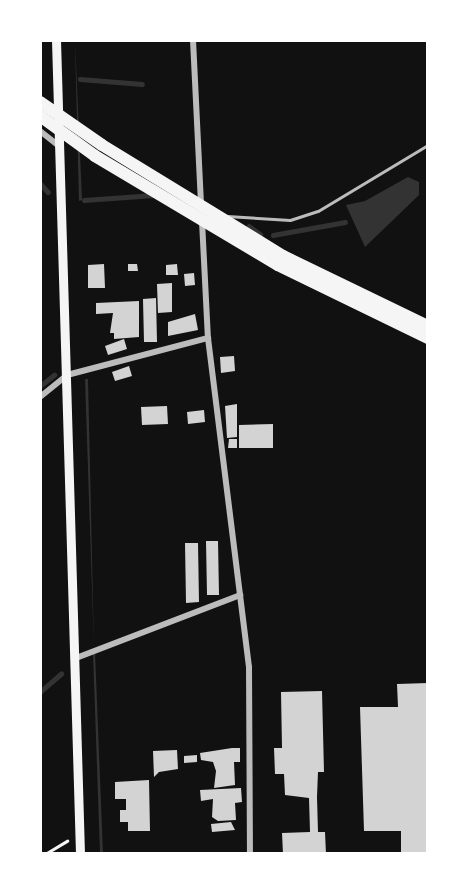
<!DOCTYPE html>
<style>
body{margin:0}
#map{position:relative;width:468px;height:894px;overflow:hidden;background:#111;font-family:"Noto Sans",sans-serif}
div>[style]{position:absolute}
.water>*{inset:0;background:#333}
.stream>*{height:4.5px;margin:-2.25px;padding:0 2.25px;transform-origin:2.25px;border-radius:2.25px;background:#333}
.building>*{inset:0;background:#d3d3d3}
.path>*{height:3px;margin:-1.5px;padding:0 1.5px;transform-origin:1.5px;border-radius:1.5px;background:#f5f5f5}
.service>*{height:3px;margin:-1.5px;padding:0 1.5px;transform-origin:1.5px;border-radius:1.5px;background:#bcbcbc}
.minor>*{height:6px;margin:-3px;padding:0 3px;transform-origin:3px;border-radius:3px;background:#bcbcbc}
.secondary>*{height:9px;margin:-4.5px;padding:0 4.5px;transform-origin:4.5px;border-radius:4.5px;background:#f5f5f5}
.motorway>*{height:12px;margin:-6px;padding:0 6px;transform-origin:6px;border-radius:6px;background:#f5f5f5}
span{translate:-50% -50%;white-space:nowrap;text-align:center;line-height:1.15;-webkit-text-stroke:6px #fff;paint-order:stroke}
.frame{position:absolute;inset:0;border:42px solid #fff;pointer-events:none}
</style>
<div id="map">
<div class="water">
<div style="clip-path:polygon(75px 41px,82px 200px,79px 201px)"></div>
<div style="clip-path:polygon(408px 177px,419px 182px,419px 195px,365px 247px,346px 205px,365px 201px)"></div>
<div style="clip-path:polygon(85px 379px,88px 379px,94px 648px)"></div>
<div style="clip-path:polygon(93px 652px,95px 652px,103px 854px,100px 853px)"></div>
</div>
<div class="stream">
<div style="left:80px;top:79px;width:62px;rotate:4.6deg"></div>
<div style="left:40px;top:183px;width:12px;rotate:48deg"></div>
<div style="left:84px;top:200px;width:70px;rotate:-4.1deg"></div>
<div style="left:249px;top:226px;width:14px;rotate:36deg"></div>
<div style="left:273px;top:235px;width:73px;rotate:-10.2deg"></div>
<div style="left:40px;top:386px;width:18px;rotate:-38deg"></div>
<div style="left:40px;top:692px;width:28px;rotate:-41deg"></div>
</div>
<div class="building">
<div style="clip-path:polygon(104px 264px,105px 288px,88px 288px,88px 265px)"></div>
<div style="clip-path:polygon(128px 264px,137px 264px,138px 271px,128px 271px)"></div>
<div style="clip-path:polygon(177px 264px,178px 275px,166px 275px,166px 265px)"></div>
<div style="clip-path:polygon(194px 273px,195px 285px,185px 286px,184px 274px)"></div>
<div style="clip-path:polygon(172px 283px,172px 312px,158px 313px,157px 284px)"></div>
<div style="clip-path:polygon(156px 298px,157px 342px,144px 342px,143px 299px)"></div>
<div style="clip-path:polygon(139px 301px,139px 337px,114px 339px,114px 333px,110px 333px,113px 313px,96px 314px,96px 303px)"></div>
<div style="clip-path:polygon(195px 314px,198px 330px,168px 336px,168px 322px)"></div>
<div style="clip-path:polygon(124px 339px,127px 349px,108px 355px,105px 346px)"></div>
<div style="clip-path:polygon(234px 356px,235px 371px,221px 373px,220px 357px)"></div>
<div style="clip-path:polygon(129px 366px,132px 376px,115px 381px,112px 372px)"></div>
<div style="clip-path:polygon(237px 404px,237px 437px,227px 438px,225px 406px)"></div>
<div style="clip-path:polygon(167px 406px,168px 424px,142px 425px,141px 407px)"></div>
<div style="clip-path:polygon(204px 410px,205px 422px,188px 424px,187px 412px)"></div>
<div style="clip-path:polygon(273px 424px,273px 448px,239px 448px,239px 425px)"></div>
<div style="clip-path:polygon(229px 439px,237px 439px,237px 448px,228px 448px)"></div>
<div style="clip-path:polygon(206px 541px,218px 541px,219px 595px,207px 595px)"></div>
<div style="clip-path:polygon(185px 543px,198px 543px,199px 602px,186px 603px)"></div>
<div style="clip-path:polygon(428px 683px,428px 854px,401px 854px,401px 831px,364px 831px,360px 707px,398px 707px,397px 684px)"></div>
<div style="clip-path:polygon(322px 691px,324px 772px,318px 772px,317px 797px,318px 832px,325px 832px,326px 854px,283px 854px,282px 833px,310px 832px,309px 798px,285px 795px,284px 774px,275px 774px,274px 748px,282px 748px,281px 692px)"></div>
<div style="clip-path:polygon(232px 748px,240px 748px,240px 762px,234px 762px,235px 785px,214px 788px,216px 771px,213px 762px,201px 760px,200px 753px)"></div>
<div style="clip-path:polygon(177px 750px,178px 769px,159px 772px,154px 777px,153px 751px)"></div>
<div style="clip-path:polygon(197px 755px,197px 762px,184px 763px,184px 756px)"></div>
<div style="clip-path:polygon(149px 780px,150px 831px,128px 831px,128px 822px,120px 822px,120px 810px,126px 810px,126px 799px,115px 799px,115px 782px)"></div>
<div style="clip-path:polygon(241px 788px,242px 802px,235px 803px,236px 820px,218px 821px,212px 817px,213px 799px,201px 801px,200px 790px)"></div>
<div style="clip-path:polygon(231px 822px,235px 830px,212px 832px,211px 824px)"></div>
</div>
<div class="path">
<div style="left:45px;top:854px;width:26px;rotate:-31deg"></div>
</div>
<div class="service">
<div style="left:227px;top:216px;width:63px;rotate:3.6deg"></div>
<div style="left:290px;top:220px;width:29px;rotate:-18deg"></div>
<div style="left:318px;top:211px;width:128px;rotate:-31deg"></div>
</div>
<div class="minor">
<div style="left:193px;top:40px;width:165px;rotate:87.2deg"></div>
<div style="left:40px;top:131px;width:24px;rotate:38deg"></div>
<div style="left:202px;top:221px;width:117px;rotate:87.1deg"></div>
<div style="left:208px;top:338px;width:332px;rotate:82.9deg"></div>
<div style="left:249px;top:667px;width:187px;rotate:89.7deg"></div>
<div style="left:40px;top:397px;width:35px;rotate:-39deg"></div>
<div style="left:67px;top:375px;width:146px;rotate:-14.7deg"></div>
<div style="left:76px;top:658px;width:176px;rotate:-21deg"></div>
</div>
<div class="secondary">
<div style="left:56px;top:40px;width:814px;rotate:88.31deg"></div>
</div>
<div class="motorway">
<div style="left:40px;top:102px;width:75px;rotate:34.7deg"></div>
<div style="left:102px;top:145px;width:212px;rotate:31.5deg"></div>
<div style="left:283px;top:256px;width:161px;rotate:25.8deg"></div>
<div style="left:40px;top:116px;width:68px;rotate:36deg"></div>
<div style="left:95px;top:156px;width:213px;rotate:30.8deg"></div>
<div style="left:278px;top:265px;width:167px;rotate:26deg"></div>
</div>
<div class="frame"></div>
</div>
